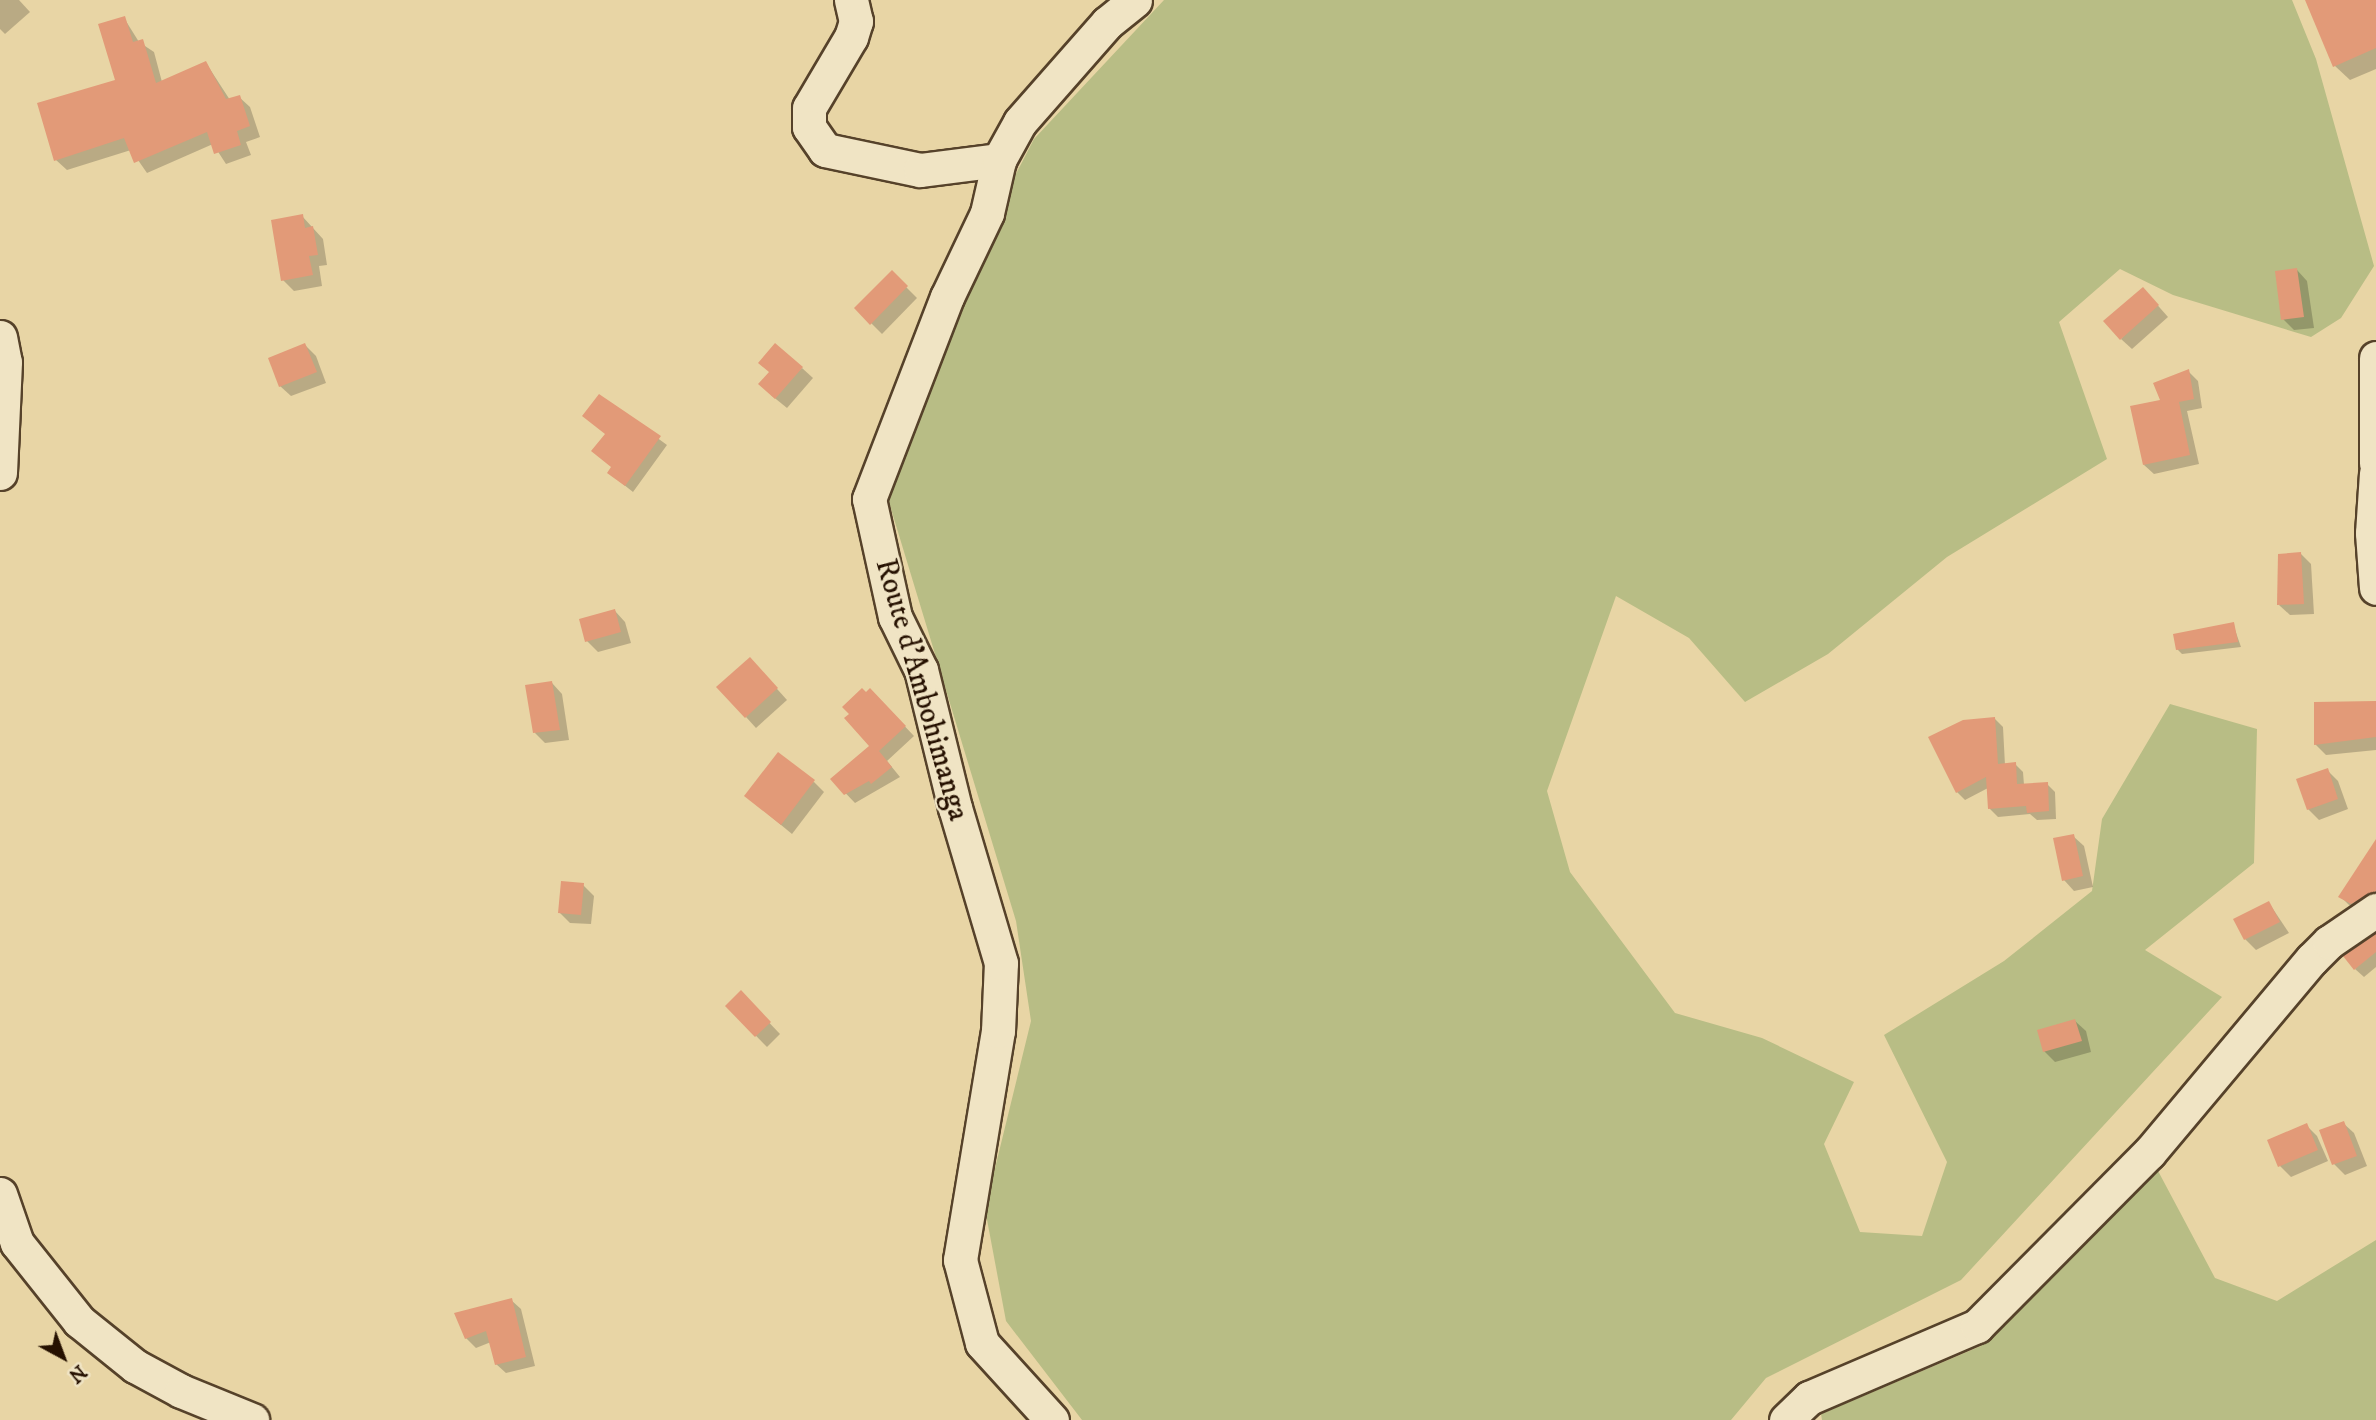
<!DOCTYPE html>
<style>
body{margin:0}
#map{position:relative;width:2376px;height:1420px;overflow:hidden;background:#e8d5a5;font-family:"IM FELL DW Pica",serif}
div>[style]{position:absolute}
.green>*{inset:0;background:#b8bd85}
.shadow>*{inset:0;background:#0003}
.building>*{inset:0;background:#e29a78}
.roads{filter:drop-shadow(2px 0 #56422a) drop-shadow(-2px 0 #56422a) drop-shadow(0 2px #56422a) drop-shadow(0 -2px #56422a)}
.minor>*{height:33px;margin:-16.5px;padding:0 16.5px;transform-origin:16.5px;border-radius:16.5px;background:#f0e4c4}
span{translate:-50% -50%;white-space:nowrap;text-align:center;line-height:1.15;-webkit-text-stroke:5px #f0e4c4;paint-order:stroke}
.street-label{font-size:30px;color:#261101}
.north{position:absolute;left:28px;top:1322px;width:70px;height:70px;-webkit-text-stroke:5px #f0e4c4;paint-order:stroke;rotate:139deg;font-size:19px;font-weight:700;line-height:28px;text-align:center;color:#261101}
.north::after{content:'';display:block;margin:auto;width:24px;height:32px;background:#261101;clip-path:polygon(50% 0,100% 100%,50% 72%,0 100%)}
</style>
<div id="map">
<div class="green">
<div style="clip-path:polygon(1164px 0,2292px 0,2316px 59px,2374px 266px,2341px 318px,2311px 337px,2173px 295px,2120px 269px,2059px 322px,2107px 459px,1947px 557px,1828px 654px,1745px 702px,1689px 638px,1616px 596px,1547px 791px,1570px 872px,1675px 1013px,1762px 1038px,1854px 1082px,1824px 1144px,1860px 1232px,1922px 1236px,1947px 1162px,1884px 1035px,2004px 961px,2092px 891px,2102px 819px,2170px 704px,2257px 729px,2254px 863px,2145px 950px,2222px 997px,1961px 1280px,1766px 1378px,1731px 1420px,1082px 1420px,1006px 1321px,985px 1209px,1031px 1021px,1016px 921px,888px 499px,938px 324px,1034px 139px)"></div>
<div style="clip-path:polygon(2157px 1169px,2215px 1278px,2277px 1301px,2376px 1240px,2376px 1420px,1822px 1420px,1821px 1414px,1981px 1346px)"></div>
</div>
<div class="shadow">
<div style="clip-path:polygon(0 0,19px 0,30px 12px,5px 34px,0 29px)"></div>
<div style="clip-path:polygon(2321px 0,2376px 0,2376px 69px,2350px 80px,2335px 66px)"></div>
<div style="clip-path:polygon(124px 18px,139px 42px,154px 52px,162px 82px,206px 63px,230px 100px,239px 97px,250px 107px,260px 137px,246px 142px,251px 155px,226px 164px,213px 144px,147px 173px,131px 150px,67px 170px,56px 160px,117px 81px)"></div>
<div style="clip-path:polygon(302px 216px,323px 239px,327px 265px,319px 266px,322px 286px,294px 291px,283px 280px)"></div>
<div style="clip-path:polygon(2297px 270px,2307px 281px,2314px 328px,2294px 330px,2283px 319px)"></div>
<div style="clip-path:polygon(892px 273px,917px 298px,882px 334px,856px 308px)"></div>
<div style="clip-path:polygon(2153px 300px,2168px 317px,2132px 349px,2121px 339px)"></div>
<div style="clip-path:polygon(305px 345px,316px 356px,326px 383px,291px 396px,280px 386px)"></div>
<div style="clip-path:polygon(802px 368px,813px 378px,787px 408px,771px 395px)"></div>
<div style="clip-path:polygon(2188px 371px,2198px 381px,2202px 408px,2187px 411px,2199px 464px,2154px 474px,2144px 465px,2162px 401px)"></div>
<div style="clip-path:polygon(600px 396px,667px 445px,633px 492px,609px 473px,613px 467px)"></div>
<div style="clip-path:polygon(2300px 553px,2311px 564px,2314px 614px,2290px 615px,2279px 605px)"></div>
<div style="clip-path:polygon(615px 611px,625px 622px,631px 643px,598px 652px,587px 641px)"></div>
<div style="clip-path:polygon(2233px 624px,2241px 647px,2182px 654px,2177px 649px)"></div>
<div style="clip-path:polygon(760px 670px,787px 700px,756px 728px,746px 717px)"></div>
<div style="clip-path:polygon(552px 683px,562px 694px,569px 740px,545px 743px,535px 733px)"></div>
<div style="clip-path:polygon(866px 694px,879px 699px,914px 736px,887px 761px,900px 777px,855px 803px,832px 779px,872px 746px)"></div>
<div style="clip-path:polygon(2376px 702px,2376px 750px,2326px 755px,2315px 744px)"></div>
<div style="clip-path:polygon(1995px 719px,2003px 727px,2005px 765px,2015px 764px,2023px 772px,2024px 785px,2047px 784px,2055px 792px,2056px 819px,2037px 820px,2030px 814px,1998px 817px,1990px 809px,1988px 788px,1965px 800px,1957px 792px)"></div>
<div style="clip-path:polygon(2327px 770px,2338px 781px,2348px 809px,2319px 820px,2308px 809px)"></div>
<div style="clip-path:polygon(814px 782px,824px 792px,792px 834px,746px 796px)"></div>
<div style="clip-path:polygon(2073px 836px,2084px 846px,2093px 887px,2074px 891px,2064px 880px)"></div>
<div style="clip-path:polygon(2376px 843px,2376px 906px,2351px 907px,2340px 896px)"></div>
<div style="clip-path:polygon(583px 885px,594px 896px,591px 924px,570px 923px,560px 913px)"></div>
<div style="clip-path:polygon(2269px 903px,2289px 933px,2256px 950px,2245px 939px)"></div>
<div style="clip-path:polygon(2376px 935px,2376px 967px,2364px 977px,2355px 969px)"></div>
<div style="clip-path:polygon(741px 993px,780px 1034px,767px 1047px,727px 1006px)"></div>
<div style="clip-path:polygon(2075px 1021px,2086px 1031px,2091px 1052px,2055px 1062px,2044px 1051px)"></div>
<div style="clip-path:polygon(2343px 1123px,2354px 1133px,2367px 1166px,2345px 1175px,2334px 1164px)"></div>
<div style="clip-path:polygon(2306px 1125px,2317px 1136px,2328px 1161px,2291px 1177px,2280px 1166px)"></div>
<div style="clip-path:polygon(511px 1300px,521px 1309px,535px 1366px,506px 1373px,496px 1364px,491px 1342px,476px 1348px,466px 1338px)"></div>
</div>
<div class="building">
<div style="clip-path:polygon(2305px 0,2376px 0,2376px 48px,2333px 67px)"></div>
<div style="clip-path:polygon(125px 16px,133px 42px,143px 39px,156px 83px,206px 61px,226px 99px,240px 95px,250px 126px,237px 131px,241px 145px,214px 154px,207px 132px,134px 163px,124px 138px,54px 161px,37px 103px,115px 80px,98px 24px)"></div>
<div style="clip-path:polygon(303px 214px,305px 228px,313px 226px,318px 255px,309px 256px,313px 275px,281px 281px,271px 220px)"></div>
<div style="clip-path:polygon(2297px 268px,2304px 317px,2281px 320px,2275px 271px)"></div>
<div style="clip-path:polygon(892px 270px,908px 286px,870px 325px,854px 308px)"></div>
<div style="clip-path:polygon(2143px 287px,2159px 305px,2120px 340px,2103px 321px)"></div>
<div style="clip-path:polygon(305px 343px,317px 372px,279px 387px,268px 358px)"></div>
<div style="clip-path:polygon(775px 343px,803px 367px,775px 399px,758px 384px,769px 372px,758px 363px)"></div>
<div style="clip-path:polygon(2189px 369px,2194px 399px,2179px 402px,2190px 455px,2143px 465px,2130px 406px,2160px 400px,2153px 383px)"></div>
<div style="clip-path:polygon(599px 394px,661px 436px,625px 486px,607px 473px,611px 467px,591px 451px,605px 434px,582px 416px)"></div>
<div style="clip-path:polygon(2301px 552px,2304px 604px,2277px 605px,2278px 554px)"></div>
<div style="clip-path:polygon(615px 609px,621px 632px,585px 642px,579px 619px)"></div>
<div style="clip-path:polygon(2234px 622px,2238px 642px,2176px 650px,2173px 634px)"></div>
<div style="clip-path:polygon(750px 657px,778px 688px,745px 718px,716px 687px)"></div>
<div style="clip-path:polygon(552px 681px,560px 730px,533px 733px,525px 685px)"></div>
<div style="clip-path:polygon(862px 688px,866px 692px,870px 688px,906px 726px,879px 751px,892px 767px,871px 784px,869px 781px,844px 795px,830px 779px,869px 746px,844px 718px,849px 714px,842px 707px)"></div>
<div style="clip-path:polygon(2376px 701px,2376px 737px,2314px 745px,2314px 702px)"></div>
<div style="clip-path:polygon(1995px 717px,1998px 764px,2016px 762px,2017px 784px,2048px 782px,2049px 811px,2027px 813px,2026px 806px,1988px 809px,1986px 777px,1956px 793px,1928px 737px,1963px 720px)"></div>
<div style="clip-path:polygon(778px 752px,815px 780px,781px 825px,744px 796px)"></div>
<div style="clip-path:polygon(2328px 768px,2338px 799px,2307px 810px,2296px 779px)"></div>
<div style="clip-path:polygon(2074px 834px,2083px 876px,2062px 881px,2053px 838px)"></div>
<div style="clip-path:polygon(2376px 839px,2376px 891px,2351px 904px,2338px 897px)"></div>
<div style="clip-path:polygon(561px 881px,584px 883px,581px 915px,558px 913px)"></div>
<div style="clip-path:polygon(2269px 901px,2280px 922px,2244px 940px,2233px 919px)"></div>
<div style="clip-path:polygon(2376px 933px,2376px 952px,2354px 970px,2343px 956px)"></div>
<div style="clip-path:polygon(741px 990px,771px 1022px,755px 1037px,725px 1006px)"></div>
<div style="clip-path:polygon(2075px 1019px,2082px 1041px,2043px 1052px,2037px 1030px)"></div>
<div style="clip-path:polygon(2344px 1121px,2357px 1156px,2332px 1165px,2319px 1130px)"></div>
<div style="clip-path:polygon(2307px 1123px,2318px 1150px,2278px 1167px,2267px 1140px)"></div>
<div style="clip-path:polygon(512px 1298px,526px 1357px,495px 1365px,486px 1331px,465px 1339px,454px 1313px)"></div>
</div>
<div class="roads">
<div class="minor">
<div style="left:851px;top:0;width:22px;rotate:77deg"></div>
<div style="left:856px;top:21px;width:17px;rotate:107deg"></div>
<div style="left:851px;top:37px;width:82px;rotate:120.6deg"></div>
<div style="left:809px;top:108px;width:19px;rotate:90deg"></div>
<div style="left:809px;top:127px;width:28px;rotate:55deg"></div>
<div style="left:825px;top:150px;width:97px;rotate:11.9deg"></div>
<div style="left:920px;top:170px;width:80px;rotate:-7.2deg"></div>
<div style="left:0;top:337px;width:25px;rotate:79deg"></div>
<div style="left:5px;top:362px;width:111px;rotate:92.6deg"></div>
<div style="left:2376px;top:358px;width:105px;rotate:90deg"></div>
<div style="left:2376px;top:473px;width:60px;rotate:93.8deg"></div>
<div style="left:2372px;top:533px;width:55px;rotate:85.8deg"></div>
<div style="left:0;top:1194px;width:52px;rotate:70.9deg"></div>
<div style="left:17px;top:1243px;width:100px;rotate:51.5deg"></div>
<div style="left:79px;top:1321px;width:72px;rotate:38.8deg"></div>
<div style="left:135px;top:1366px;width:52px;rotate:28.5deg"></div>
<div style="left:181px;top:1391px;width:77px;rotate:22.2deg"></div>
<div style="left:1052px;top:1420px;width:104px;rotate:-132.3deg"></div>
<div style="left:982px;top:1343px;width:86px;rotate:-104.8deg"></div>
<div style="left:960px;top:1260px;width:232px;rotate:-80.6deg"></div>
<div style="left:998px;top:1031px;width:68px;rotate:-87.5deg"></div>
<div style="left:1001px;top:963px;width:162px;rotate:-106.5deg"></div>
<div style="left:955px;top:808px;width:142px;rotate:-103.8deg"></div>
<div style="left:921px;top:670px;width:59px;rotate:-116.1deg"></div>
<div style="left:895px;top:617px;width:121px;rotate:-102.4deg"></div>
<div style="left:869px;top:499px;width:217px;rotate:-68.9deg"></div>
<div style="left:947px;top:297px;width:93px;rotate:-64.5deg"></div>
<div style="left:987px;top:213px;width:54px;rotate:-77.2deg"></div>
<div style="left:999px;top:160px;width:43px;rotate:-61.1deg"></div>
<div style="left:1020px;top:122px;width:132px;rotate:-48.7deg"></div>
<div style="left:1107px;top:23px;width:36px;rotate:-39deg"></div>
<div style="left:1786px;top:1420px;width:32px;rotate:-44deg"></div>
<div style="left:1809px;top:1398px;width:183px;rotate:-23.2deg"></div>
<div style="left:1977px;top:1326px;width:244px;rotate:-45.2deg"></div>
<div style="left:2149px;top:1153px;width:253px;rotate:-50deg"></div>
<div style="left:2312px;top:959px;width:24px;rotate:-45deg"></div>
<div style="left:2329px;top:942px;width:57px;rotate:-34.2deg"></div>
</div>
</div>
<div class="street-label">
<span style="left:921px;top:690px;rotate:74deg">Route d'Ambohimanga</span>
</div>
<div class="north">N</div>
</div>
